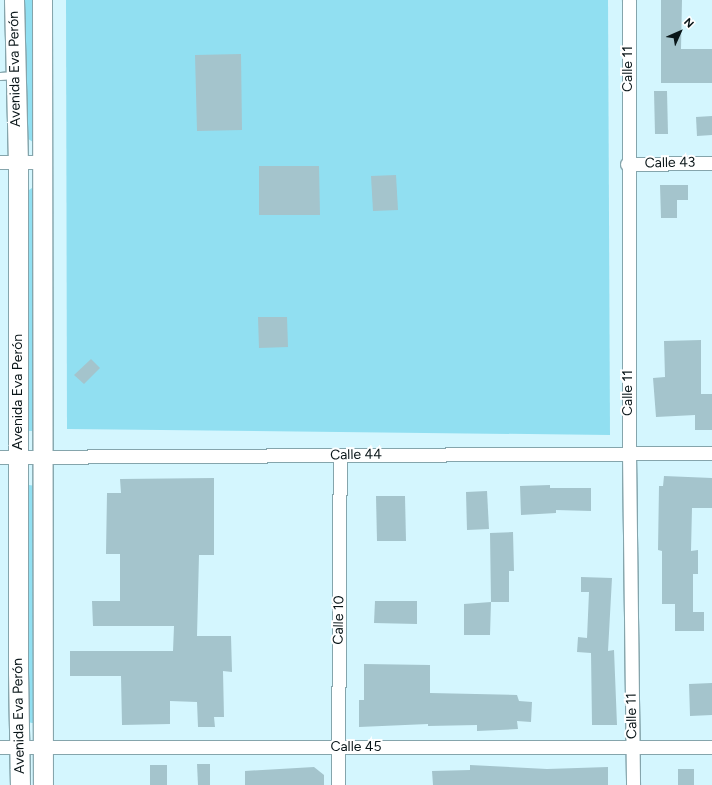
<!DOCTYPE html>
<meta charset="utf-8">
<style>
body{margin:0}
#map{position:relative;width:712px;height:785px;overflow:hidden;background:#d4f6fe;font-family:Figtree,sans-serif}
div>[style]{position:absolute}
.green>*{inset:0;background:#91dff1}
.building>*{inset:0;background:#a4c4cc}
.roads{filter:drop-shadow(1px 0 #85a5ac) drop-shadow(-1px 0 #85a5ac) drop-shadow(0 1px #85a5ac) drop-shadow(0 -1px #85a5ac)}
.lane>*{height:7px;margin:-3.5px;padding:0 3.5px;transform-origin:3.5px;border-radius:3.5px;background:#fff}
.street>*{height:13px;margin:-6.5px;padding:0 6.5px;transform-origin:6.5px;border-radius:6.5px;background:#fff}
.secondary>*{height:19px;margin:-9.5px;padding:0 9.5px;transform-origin:9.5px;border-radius:9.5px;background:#fff}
span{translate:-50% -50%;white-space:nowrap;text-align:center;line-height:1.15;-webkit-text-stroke:4px #fff;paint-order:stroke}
.street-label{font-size:14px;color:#091518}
.north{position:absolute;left:660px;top:12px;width:40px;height:40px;-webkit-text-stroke:3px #fff;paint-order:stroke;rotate:45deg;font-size:11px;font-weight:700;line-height:16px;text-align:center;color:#091518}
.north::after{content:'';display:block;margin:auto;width:14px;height:18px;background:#091518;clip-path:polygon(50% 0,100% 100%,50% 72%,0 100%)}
</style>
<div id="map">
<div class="green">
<div style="clip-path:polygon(24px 0,36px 0,33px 142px,25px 137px)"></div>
<div style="clip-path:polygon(66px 0,608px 0,610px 435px,67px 429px)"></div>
<div style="clip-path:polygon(32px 188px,35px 190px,33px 431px,29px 431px,26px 428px,26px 192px)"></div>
<div style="clip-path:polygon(29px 485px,36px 486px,36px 723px,32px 723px,28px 722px,27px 718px,26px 490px)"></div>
</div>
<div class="building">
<div style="clip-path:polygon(661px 0,682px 0,681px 49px,712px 49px,712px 83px,661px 83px)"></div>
<div style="clip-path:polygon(241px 54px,242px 130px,197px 131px,195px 55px)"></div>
<div style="clip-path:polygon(654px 91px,667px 91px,668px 134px,655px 134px)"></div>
<div style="clip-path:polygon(712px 116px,712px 135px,697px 136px,696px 117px)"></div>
<div style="clip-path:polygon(259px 166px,319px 166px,320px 215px,259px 215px)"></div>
<div style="clip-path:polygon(396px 175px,398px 210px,373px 211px,371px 176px)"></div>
<div style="clip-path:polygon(660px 185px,688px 185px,688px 200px,677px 200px,677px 218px,661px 218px)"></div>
<div style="clip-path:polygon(258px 317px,287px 317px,288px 347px,259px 348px)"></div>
<div style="clip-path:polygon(701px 340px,701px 394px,712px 394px,712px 430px,695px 430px,695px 415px,656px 417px,653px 378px,665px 377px,664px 341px)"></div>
<div style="clip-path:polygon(91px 359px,100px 368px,84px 384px,74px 375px)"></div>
<div style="clip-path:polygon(664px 476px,712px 478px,712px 508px,692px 508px,691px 551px,698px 550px,698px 574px,693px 574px,693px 612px,704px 612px,704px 631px,675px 631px,675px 604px,662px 604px,662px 551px,658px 550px,659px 486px,663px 486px)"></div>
<div style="clip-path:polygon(214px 478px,214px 555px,199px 555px,197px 636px,231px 636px,232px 672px,223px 671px,224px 717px,214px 717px,215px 727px,198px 727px,197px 702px,170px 701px,170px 724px,122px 725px,121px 676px,70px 676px,70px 651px,173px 651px,174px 626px,93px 626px,92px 601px,120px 601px,120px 554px,106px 554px,107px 493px,121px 493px,120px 479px)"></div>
<div style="clip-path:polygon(550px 485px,550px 488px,591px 488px,591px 511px,556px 510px,556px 513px,521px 515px,520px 486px)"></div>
<div style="clip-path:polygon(487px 491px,489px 529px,467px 530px,466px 492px)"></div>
<div style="clip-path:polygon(376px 496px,405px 496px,406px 541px,377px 541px)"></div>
<div style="clip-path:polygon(513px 532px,514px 571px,509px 571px,509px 602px,491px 602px,490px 635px,464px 635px,464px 604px,491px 602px,490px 533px)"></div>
<div style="clip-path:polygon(581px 577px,612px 578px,608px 651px,614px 650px,617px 725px,592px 725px,591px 653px,577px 652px,578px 637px,587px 638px,589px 592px,581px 592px)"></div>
<div style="clip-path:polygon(375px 601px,417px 601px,417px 624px,374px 623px)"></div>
<div style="clip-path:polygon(364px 664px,430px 665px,430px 693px,517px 695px,519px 701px,532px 702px,531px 722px,517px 721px,518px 729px,477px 731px,477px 725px,428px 726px,428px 724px,359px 727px,359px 700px,364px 700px)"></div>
<div style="clip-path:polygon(712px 683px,712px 715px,690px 716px,689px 684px)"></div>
<div style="clip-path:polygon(197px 764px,210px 764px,210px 785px,198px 785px)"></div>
<div style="clip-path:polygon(150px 765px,167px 765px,167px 785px,150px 785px)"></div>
<div style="clip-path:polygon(470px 765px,547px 769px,608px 767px,608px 785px,433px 785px,432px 771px,470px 770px)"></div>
<div style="clip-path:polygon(314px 767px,324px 775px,324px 785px,245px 785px,245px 771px)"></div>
<div style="clip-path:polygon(678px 769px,694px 769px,694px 785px,678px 785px)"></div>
</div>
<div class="roads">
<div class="lane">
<div style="left:0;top:76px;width:14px;rotate:-4deg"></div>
</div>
<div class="street">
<div style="left:629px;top:0;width:453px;rotate:90deg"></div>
<div style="left:629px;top:453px;width:332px;rotate:89.3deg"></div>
<div style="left:0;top:162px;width:43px"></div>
<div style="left:627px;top:164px;width:85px;rotate:-0.7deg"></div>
<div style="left:0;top:457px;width:712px;rotate:-0.32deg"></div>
<div style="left:0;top:747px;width:712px"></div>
<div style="left:338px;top:785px;width:329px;rotate:-89.7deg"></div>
</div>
<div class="secondary">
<div style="left:14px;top:0;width:162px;rotate:88.6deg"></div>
<div style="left:18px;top:162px;width:510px;rotate:90deg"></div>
<div style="left:18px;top:672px;width:113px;rotate:89deg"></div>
<div style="left:42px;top:0;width:785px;rotate:89.93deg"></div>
</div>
</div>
<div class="street-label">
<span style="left:15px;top:69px;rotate:-91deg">Avenida Eva Perón</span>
<span style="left:628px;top:69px;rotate:-90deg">Calle 11</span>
<span style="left:670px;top:163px;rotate:-1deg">Calle 43</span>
<span style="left:18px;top:392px;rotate:-90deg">Avenida Eva Perón</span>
<span style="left:628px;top:393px;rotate:-90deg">Calle 11</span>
<span style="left:356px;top:455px;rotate:-1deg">Calle 44</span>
<span style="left:339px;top:620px;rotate:-89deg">Calle 10</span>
<span style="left:19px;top:716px;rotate:-91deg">Avenida Eva Perón</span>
<span style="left:632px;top:716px;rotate:-91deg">Calle 11</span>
<span style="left:356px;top:747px">Calle 45</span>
</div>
<div class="north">N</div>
</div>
